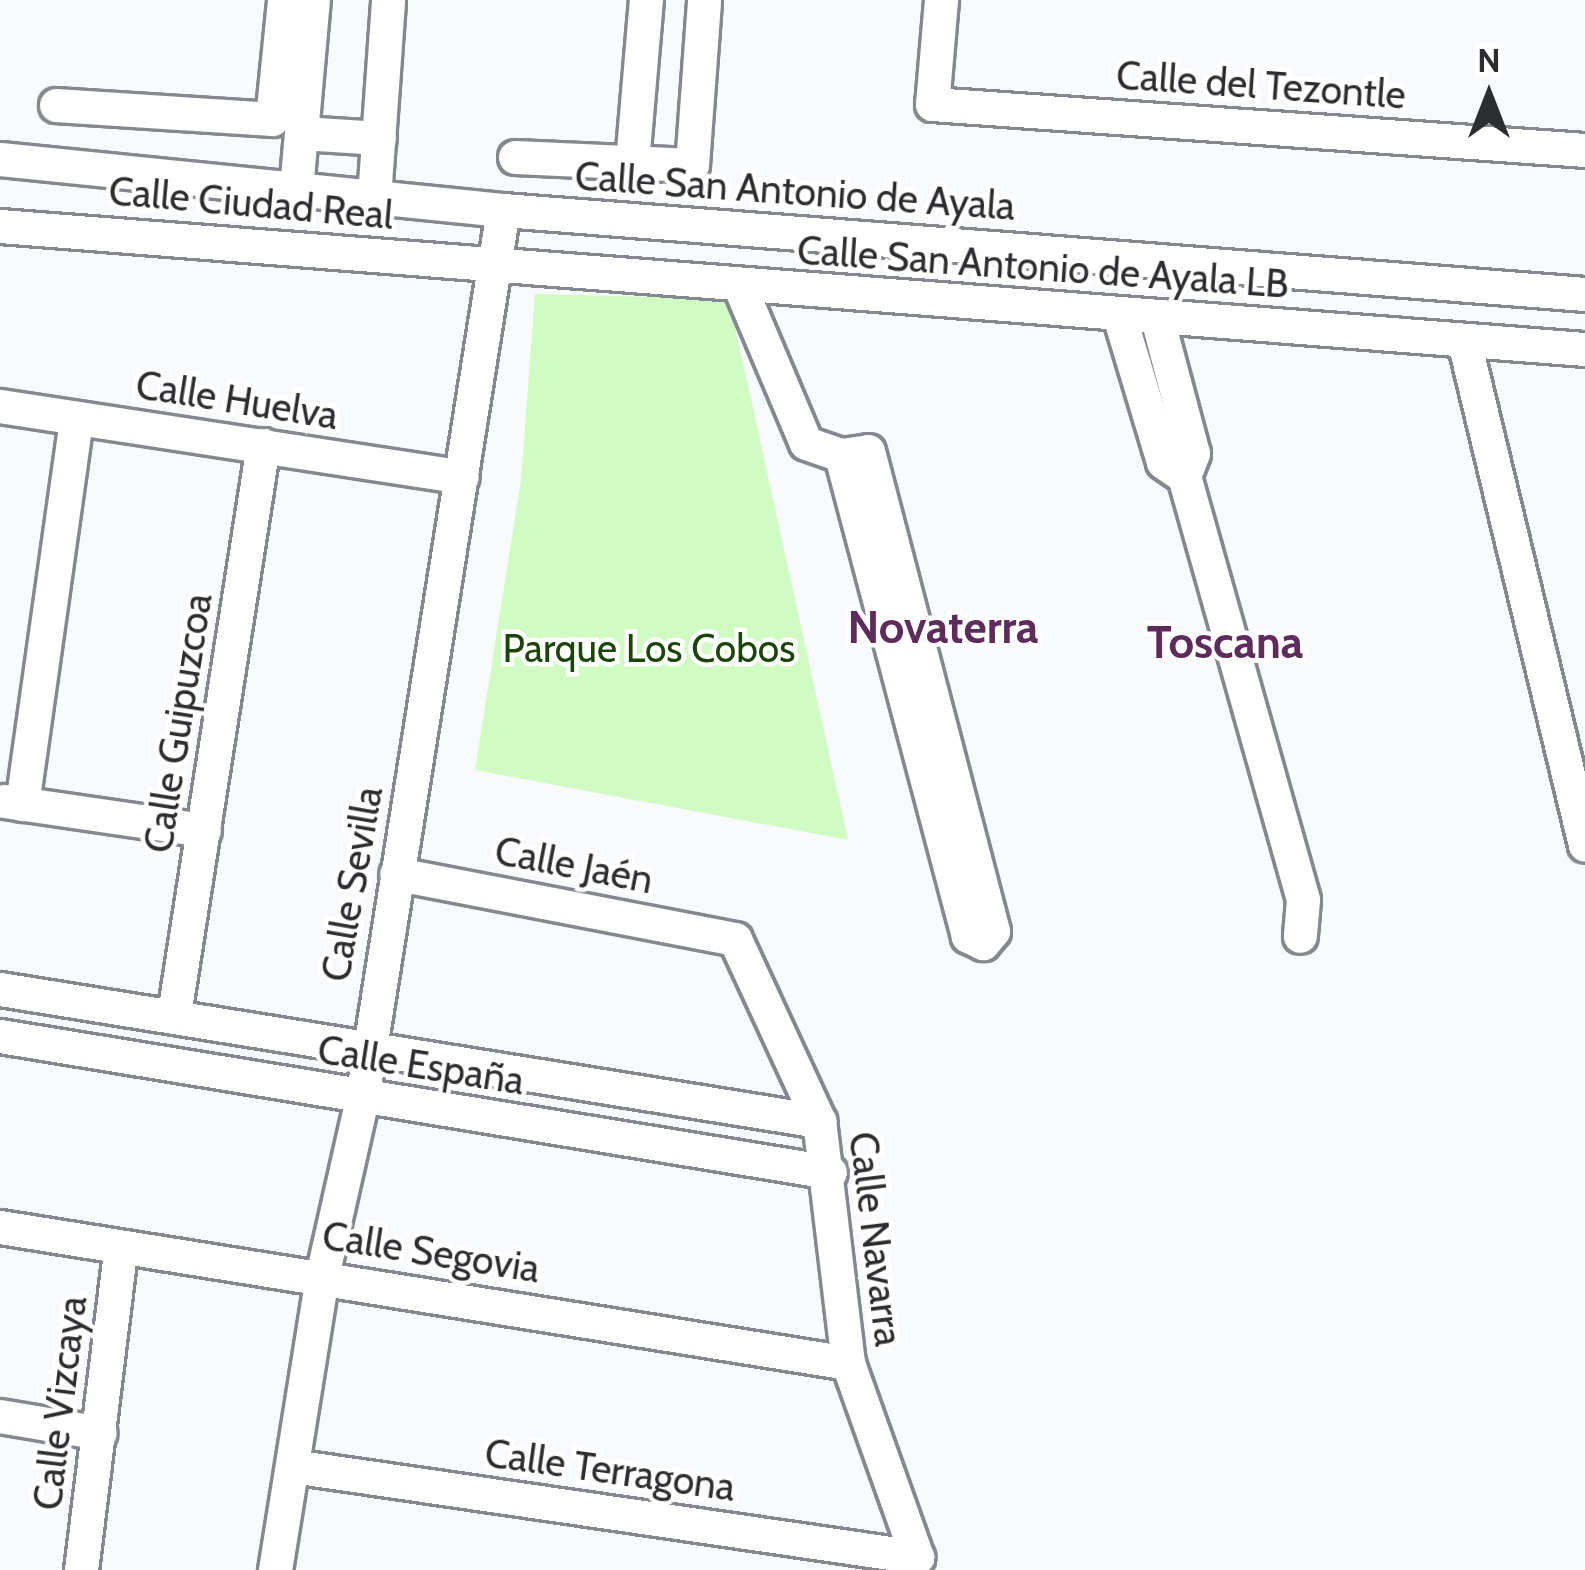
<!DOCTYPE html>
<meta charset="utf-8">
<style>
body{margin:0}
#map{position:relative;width:1585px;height:1570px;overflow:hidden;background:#f8fafe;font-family:Cabin,sans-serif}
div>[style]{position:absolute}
.green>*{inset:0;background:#d0fbc2}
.roads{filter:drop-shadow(3px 0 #85898f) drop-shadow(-3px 0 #85898f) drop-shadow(0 3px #85898f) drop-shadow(0 -3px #85898f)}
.minor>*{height:33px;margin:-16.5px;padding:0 16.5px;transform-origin:16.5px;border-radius:16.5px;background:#fff}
span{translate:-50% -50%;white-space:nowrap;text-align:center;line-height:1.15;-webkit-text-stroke:9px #fff;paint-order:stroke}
.street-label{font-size:39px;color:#2c2d30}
.park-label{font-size:39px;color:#1b4407}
.quarter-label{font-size:45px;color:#5e2c5c;font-weight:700}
.north{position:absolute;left:1429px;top:36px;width:120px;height:120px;-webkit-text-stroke:9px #fff;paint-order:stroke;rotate:0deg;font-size:33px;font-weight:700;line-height:48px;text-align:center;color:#2c2d30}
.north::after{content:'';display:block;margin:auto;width:42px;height:54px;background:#2c2d30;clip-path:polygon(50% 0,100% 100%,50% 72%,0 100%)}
</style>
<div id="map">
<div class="green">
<div style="clip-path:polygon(535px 294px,729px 299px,848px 840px,475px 770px,521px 480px)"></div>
</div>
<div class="roads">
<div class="minor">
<div style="left:941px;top:0;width:104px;rotate:94.9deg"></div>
<div style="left:932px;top:104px;width:655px;rotate:4.03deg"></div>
<div style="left:56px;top:105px;width:216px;rotate:3.7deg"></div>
<div style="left:272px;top:119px;width:120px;rotate:-84.2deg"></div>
<div style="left:302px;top:133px;width:77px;rotate:3.7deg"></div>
<div style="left:515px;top:157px;width:177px;rotate:2.6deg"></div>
<div style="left:692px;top:165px;width:165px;rotate:-85.8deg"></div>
<div style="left:0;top:159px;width:506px;rotate:5.79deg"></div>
<div style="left:503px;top:210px;width:1085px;rotate:4.44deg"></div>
<div style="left:632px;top:162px;width:163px;rotate:-85.1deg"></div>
<div style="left:296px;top:189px;width:190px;rotate:-84.9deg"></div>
<div style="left:374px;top:197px;width:197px;rotate:-85.9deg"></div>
<div style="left:0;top:226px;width:1590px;rotate:4.44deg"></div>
<div style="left:740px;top:287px;width:169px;rotate:67.1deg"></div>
<div style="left:806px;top:443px;width:37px;rotate:19deg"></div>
<div style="left:841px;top:455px;width:27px;rotate:-8deg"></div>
<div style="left:868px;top:451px;width:496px;rotate:75.4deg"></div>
<div style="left:993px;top:931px;width:16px;rotate:130deg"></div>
<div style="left:983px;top:943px;width:17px;rotate:-155deg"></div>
<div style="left:968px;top:936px;width:497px;rotate:-104.8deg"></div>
<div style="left:1119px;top:315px;width:153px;rotate:73.3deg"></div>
<div style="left:1163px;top:462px;width:25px;rotate:34deg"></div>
<div style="left:1157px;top:318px;width:140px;rotate:75.1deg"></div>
<div style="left:1193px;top:453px;width:25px;rotate:111deg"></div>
<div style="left:1184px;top:476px;width:440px;rotate:74.3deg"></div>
<div style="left:1303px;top:900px;width:36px;rotate:95deg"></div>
<div style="left:1464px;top:341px;width:518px;rotate:76.5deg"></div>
<div style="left:0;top:406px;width:467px;rotate:8.7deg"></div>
<div style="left:4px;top:801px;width:202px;rotate:8.3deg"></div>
<div style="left:22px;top:804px;width:390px;rotate:-82deg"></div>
<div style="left:0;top:989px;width:830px;rotate:9.16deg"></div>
<div style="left:174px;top:1014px;width:576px;rotate:-81.11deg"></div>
<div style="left:0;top:1036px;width:841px;rotate:9.31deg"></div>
<div style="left:0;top:1227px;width:859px;rotate:9.11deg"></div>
<div style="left:0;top:1416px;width:101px;rotate:9.6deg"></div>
<div style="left:292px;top:1466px;width:632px;rotate:8.28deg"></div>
<div style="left:917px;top:1557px;width:206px;rotate:-109.6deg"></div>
<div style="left:848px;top:1363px;width:244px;rotate:-96.8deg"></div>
<div style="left:819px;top:1121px;width:200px;rotate:-114.8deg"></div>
<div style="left:735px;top:939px;width:345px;rotate:-169.1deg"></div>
<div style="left:81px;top:1570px;width:326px;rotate:-83deg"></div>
<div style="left:275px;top:1570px;width:298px;rotate:-80.9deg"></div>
<div style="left:322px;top:1276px;width:182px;rotate:-77.3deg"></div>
<div style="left:362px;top:1098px;width:899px;rotate:-80.98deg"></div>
</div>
</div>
<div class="street-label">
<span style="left:1261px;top:85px;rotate:4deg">Calle del Tezontle</span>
<span style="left:795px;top:191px;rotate:4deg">Calle San Antonio de Ayala</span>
<span style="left:251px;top:203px;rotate:5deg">Calle Ciudad Real</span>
<span style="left:1043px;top:267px;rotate:4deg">Calle San Antonio de Ayala LB</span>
<span style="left:237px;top:400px;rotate:9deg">Calle Huelva</span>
<span style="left:178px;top:723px;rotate:-81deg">Calle Guipuzcoa</span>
<span style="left:574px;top:865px;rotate:11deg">Calle Jaén</span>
<span style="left:352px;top:884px;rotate:-80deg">Calle Sevilla</span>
<span style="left:421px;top:1065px;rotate:9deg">Calle España</span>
<span style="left:876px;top:1239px;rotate:83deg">Calle Navarra</span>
<span style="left:431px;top:1252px;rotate:9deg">Calle Segovia</span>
<span style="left:60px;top:1403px;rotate:-83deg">Calle Vizcaya</span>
<span style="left:610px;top:1470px;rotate:8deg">Calle Terragona</span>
</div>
<div class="park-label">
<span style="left:649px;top:648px">Parque Los Cobos</span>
</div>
<div class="quarter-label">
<span style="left:943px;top:628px">Novaterra</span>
<span style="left:1225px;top:643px">Toscana</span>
</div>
<div class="north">N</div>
</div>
